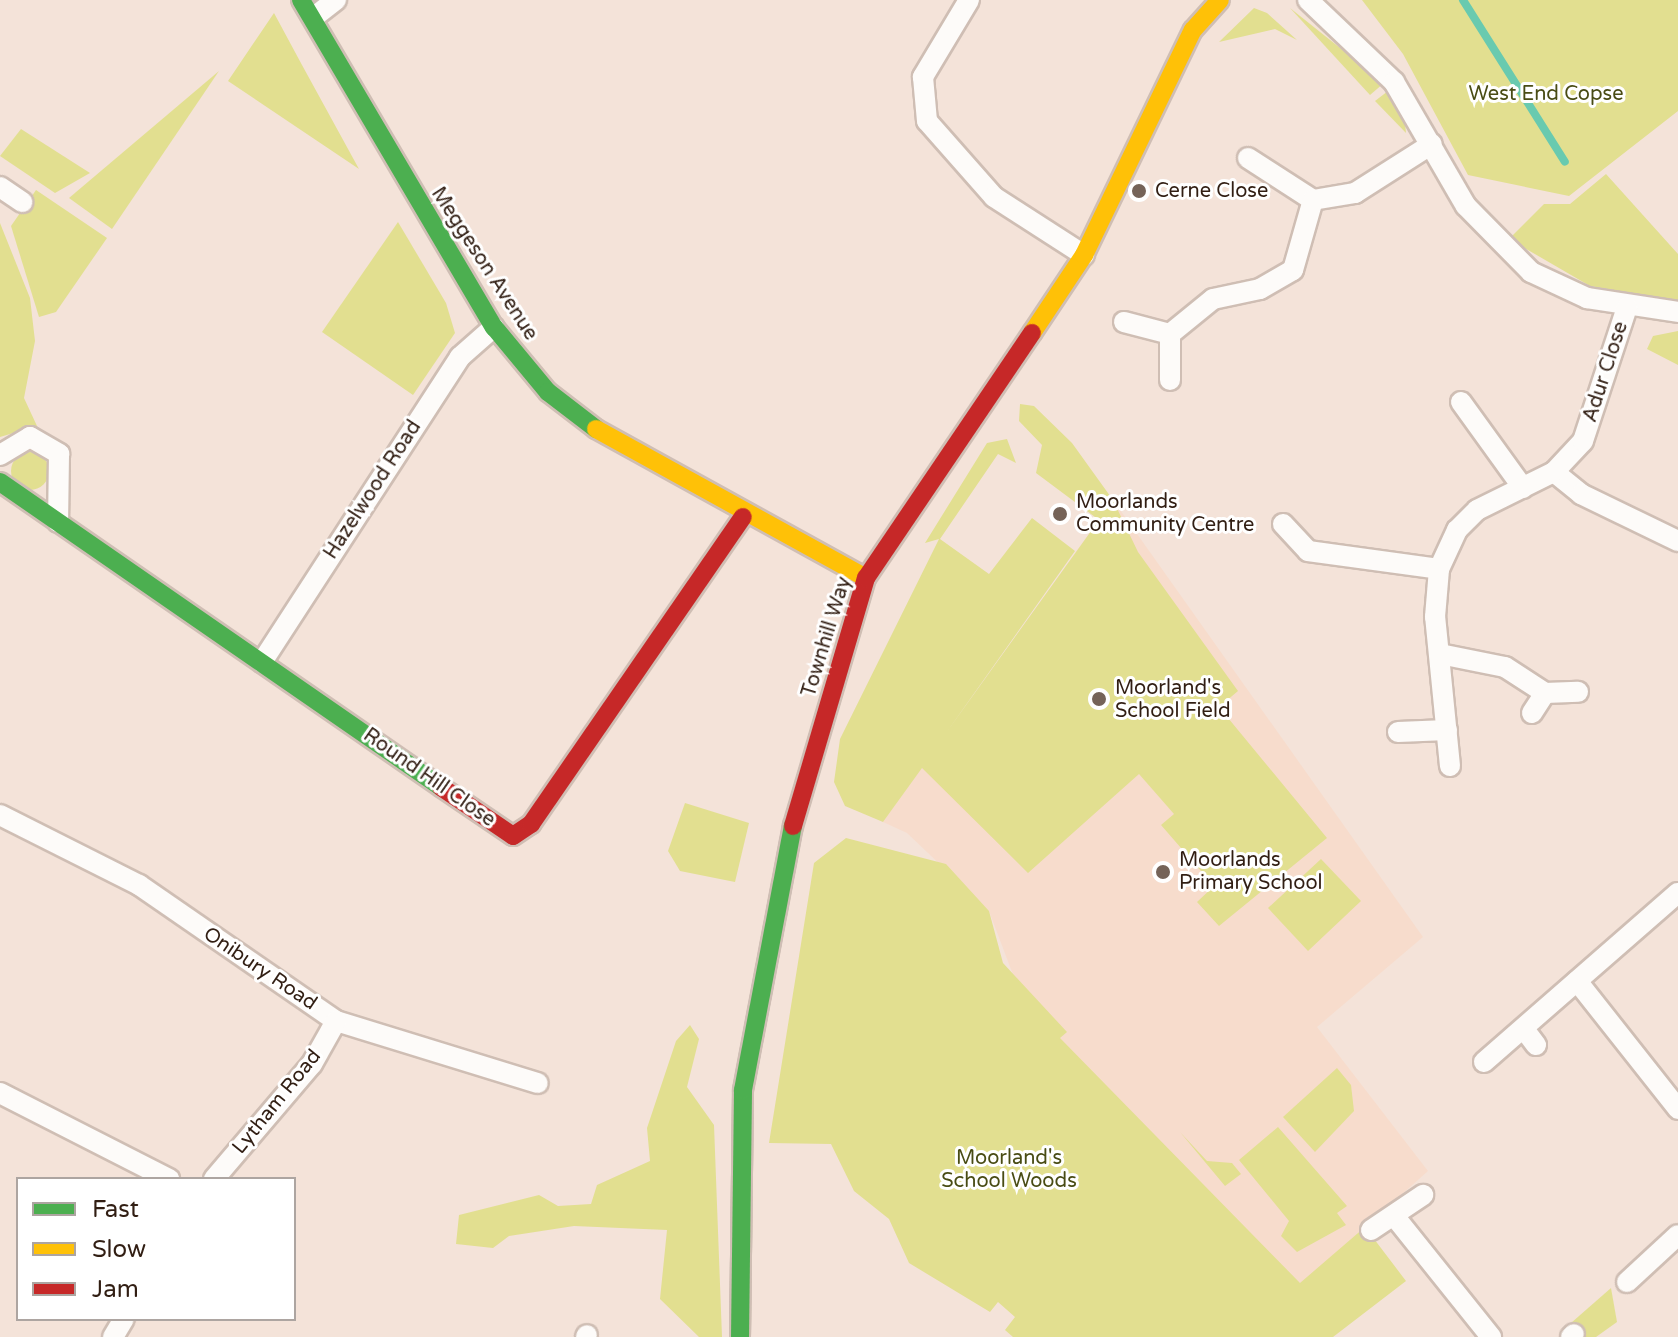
<!DOCTYPE html>
<style>
body{margin:0}
#map{position:relative;width:1678px;height:1337px;overflow:hidden;background:#f4e3d9;font-family:"Varela Round",sans-serif}
div>[style]{position:absolute}
.built>*{inset:0;background:#f7dccc}
.green>*{inset:0;background:#e2df90}
.round{border-radius:50%}
.stream>*{height:8px;margin:-4px;padding:0 4px;transform-origin:4px;border-radius:4px;background:#69caaf}
.roads{filter:drop-shadow(2px 0 #cfbeb4) drop-shadow(-2px 0 #cfbeb4) drop-shadow(0 2px #cfbeb4) drop-shadow(0 -2px #cfbeb4)}
.street>*{height:20px;margin:-10px;padding:0 10px;transform-origin:10px;border-radius:10px;background:#fdfbf9}
.fast>*{height:18px;margin:-9px;padding:0 9px;transform-origin:9px;border-radius:9px;background:#4caf50}
.slow>*{height:18px;margin:-9px;padding:0 9px;transform-origin:9px;border-radius:9px;background:#ffc107}
.jam>*{height:18px;margin:-9px;padding:0 9px;transform-origin:9px;border-radius:9px;background:#c62828}
.dots>*{width:22px;height:22px;translate:-50% -50%;box-sizing:border-box;border:4px solid #fff;border-radius:50%}
span{translate:-50% -50%;white-space:nowrap;text-align:center;line-height:1.15;-webkit-text-stroke:6px #fff;paint-order:stroke}
.park-label{font-size:20px;color:#494c14}
.poi-label{font-size:20px;color:#311e13}
.left{translate:0 -50%;text-align:left}
.street-label{font-size:20px;color:#311e13}
.legend{position:absolute;left:16px;top:1177px;width:280px;height:144px;box-sizing:border-box;background:#fff;border:2px solid #ada5a1;margin:0;padding:10px 14px;list-style:none;font-size:24px;color:#311e13}
.legend li{display:flex;align-items:center;gap:16px;height:40px}
.legend b{width:40px;border:2px solid #ada5a1}
</style>
<div id="map">
<div class="built">
<div style="clip-path:polygon(1113px 500px,1423px 937px,1317px 1027px,1428px 1171px,1301px 1284px,1033px 1028px,989px 911px,907px 833px,883px 822px)"></div>
</div>
<div class="green">
<div style="clip-path:polygon(1362px 0,1678px 0,1678px 111px,1569px 196px,1468px 175px,1403px 54px)"></div>
<div style="clip-path:polygon(1254px 8px,1267px 13px,1297px 40px,1275px 29px,1219px 42px)"></div>
<div style="clip-path:polygon(1290px 8px,1384px 83px,1370px 95px)"></div>
<div style="clip-path:polygon(274px 13px,302px 65px,359px 169px,228px 81px)"></div>
<div style="clip-path:polygon(219px 71px,112px 229px,69px 198px)"></div>
<div style="clip-path:polygon(1388px 91px,1404px 113px,1406px 133px,1375px 101px)"></div>
<div style="clip-path:polygon(21px 129px,90px 173px,55px 193px,0 156px)"></div>
<div style="clip-path:polygon(1606px 174px,1678px 254px,1678px 301px,1590px 286px,1509px 239px,1544px 204px,1570px 204px)"></div>
<div style="clip-path:polygon(36px 190px,107px 238px,56px 312px,39px 317px,11px 226px)"></div>
<div style="clip-path:polygon(398px 222px,446px 303px,455px 333px,413px 395px,322px 332px)"></div>
<div style="clip-path:polygon(0 223px,30px 298px,35px 341px,24px 398px,37px 426px,0 437px)"></div>
<div style="clip-path:polygon(1678px 331px,1678px 365px,1647px 349px,1653px 336px)"></div>
<div style="clip-path:polygon(1020px 404px,1034px 406px,1072px 443px,1113px 500px,1138px 552px,1238px 691px,1219px 707px,1327px 838px,1219px 926px,1197px 902px,1214px 886px,1161px 825px,1174px 814px,1139px 774px,1028px 873px,922px 768px,883px 822px,845px 806px,834px 782px,840px 739px,939px 539px,925px 543px,987px 443px,1007px 439px,1016px 463px,998px 454px,940px 539px,989px 574px,1032px 518px,1075px 551px,946px 733px,1099px 520px,1036px 473px,1042px 445px,1019px 421px)"></div>
<div class="round" style="left:11px;top:452px;width:38px;height:38px"></div>
<div style="clip-path:polygon(685px 803px,749px 823px,735px 882px,680px 871px,668px 851px)"></div>
<div style="clip-path:polygon(846px 838px,946px 864px,989px 911px,1003px 963px,1067px 1032px,1060px 1038px,1300px 1283px,1365px 1227px,1406px 1281px,1333px 1337px,1013px 1337px,1005px 1330px,1015px 1317px,998px 1302px,990px 1312px,909px 1263px,889px 1219px,854px 1191px,831px 1144px,769px 1143px,814px 863px)"></div>
<div style="clip-path:polygon(1321px 859px,1361px 901px,1308px 951px,1268px 908px)"></div>
<div style="clip-path:polygon(690px 1025px,699px 1039px,687px 1087px,714px 1125px,722px 1337px,699px 1337px,660px 1299px,667px 1230px,574px 1226px,509px 1236px,493px 1248px,456px 1244px,459px 1215px,539px 1195px,558px 1206px,591px 1204px,597px 1185px,650px 1161px,647px 1128px,676px 1041px)"></div>
<div style="clip-path:polygon(1337px 1068px,1351px 1085px,1354px 1111px,1315px 1152px,1283px 1117px)"></div>
<div style="clip-path:polygon(1278px 1127px,1347px 1206px,1337px 1213px,1346px 1225px,1297px 1252px,1281px 1236px,1289px 1221px,1239px 1160px)"></div>
<div style="clip-path:polygon(1180px 1132px,1207px 1161px,1232px 1163px,1241px 1174px,1225px 1186px)"></div>
<div style="clip-path:polygon(1611px 1288px,1617px 1322px,1596px 1337px,1581px 1337px,1571px 1323px)"></div>
</div>
<div class="stream">
<div style="left:1463px;top:0;width:191px;rotate:57.8deg"></div>
</div>
<div class="roads">
<div class="street">
<div style="left:969px;top:0;width:90px;rotate:120.9deg"></div>
<div style="left:923px;top:77px;width:44px;rotate:84.8deg"></div>
<div style="left:927px;top:121px;width:101px;rotate:48.6deg"></div>
<div style="left:994px;top:197px;width:107px;rotate:32.8deg"></div>
<div style="left:1308px;top:0;width:119px;rotate:43.6deg"></div>
<div style="left:1394px;top:82px;width:143px;rotate:59.9deg"></div>
<div style="left:1466px;top:206px;width:93px;rotate:45.4deg"></div>
<div style="left:1531px;top:272px;width:62px;rotate:24.9deg"></div>
<div style="left:1587px;top:298px;width:92px;rotate:8.7deg"></div>
<div style="left:314px;top:17px;width:28px;rotate:-38deg"></div>
<div style="left:1248px;top:158px;width:77px;rotate:32.9deg"></div>
<div style="left:0;top:187px;width:27px;rotate:34deg"></div>
<div style="left:1124px;top:322px;width:48px;rotate:14.6deg"></div>
<div style="left:1170px;top:334px;width:55px;rotate:-39.1deg"></div>
<div style="left:1213px;top:299px;width:48px;rotate:-12deg"></div>
<div style="left:1260px;top:289px;width:38px;rotate:-30deg"></div>
<div style="left:1293px;top:270px;width:73px;rotate:-74.1deg"></div>
<div style="left:1313px;top:200px;width:43px;rotate:-9.5deg"></div>
<div style="left:1355px;top:193px;width:91px;rotate:-32.5deg"></div>
<div style="left:1170px;top:334px;width:46px;rotate:90deg"></div>
<div style="left:1461px;top:402px;width:106px;rotate:54.2deg"></div>
<div style="left:0;top:455px;width:35px;rotate:-31deg"></div>
<div style="left:30px;top:437px;width:34px;rotate:30deg"></div>
<div style="left:59px;top:454px;width:68px;rotate:90.8deg"></div>
<div style="left:1554px;top:472px;width:35px;rotate:39deg"></div>
<div style="left:1581px;top:494px;width:108px;rotate:25.9deg"></div>
<div style="left:1283px;top:524px;width:37px;rotate:47deg"></div>
<div style="left:1308px;top:551px;width:132px;rotate:7.8deg"></div>
<div style="left:1440px;top:654px;width:66px;rotate:11.3deg"></div>
<div style="left:1505px;top:667px;width:48px;rotate:33deg"></div>
<div style="left:1545px;top:693px;width:33px;rotate:-2deg"></div>
<div style="left:262px;top:662px;width:364px;rotate:-57deg"></div>
<div style="left:460px;top:357px;width:45px;rotate:-41.4deg"></div>
<div style="left:1532px;top:713px;width:24px;rotate:-57deg"></div>
<div style="left:1398px;top:732px;width:49px;rotate:-2.3deg"></div>
<div style="left:1450px;top:766px;width:150px;rotate:-95.7deg"></div>
<div style="left:1435px;top:617px;width:48px;rotate:-85.2deg"></div>
<div style="left:1439px;top:569px;width:43px;rotate:-65.2deg"></div>
<div style="left:1457px;top:530px;width:28px;rotate:-45deg"></div>
<div style="left:1477px;top:510px;width:86px;rotate:-26.3deg"></div>
<div style="left:1554px;top:472px;width:42px;rotate:-46.9deg"></div>
<div style="left:1583px;top:441px;width:141px;rotate:-71.8deg"></div>
<div style="left:0;top:815px;width:156px;rotate:26.7deg"></div>
<div style="left:139px;top:885px;width:239px;rotate:34.6deg"></div>
<div style="left:336px;top:1021px;width:211px;rotate:17.1deg"></div>
<div style="left:1577px;top:981px;width:163px;rotate:51.7deg"></div>
<div style="left:1524px;top:1029px;width:20px;rotate:53deg"></div>
<div style="left:1484px;top:1062px;width:257px;rotate:-41.1deg"></div>
<div style="left:0;top:1093px;width:190px;rotate:27deg"></div>
<div style="left:214px;top:1179px;width:151px;rotate:-49.6deg"></div>
<div style="left:312px;top:1064px;width:49px;rotate:-60.8deg"></div>
<div style="left:1395px;top:1217px;width:154px;rotate:51.3deg"></div>
<div style="left:1371px;top:1230px;width:63px;rotate:-33.9deg"></div>
<div style="left:1627px;top:1282px;width:69px;rotate:-42.7deg"></div>
<div style="left:113px;top:1337px;width:21px;rotate:-59deg"></div>
<div style="left:586px;top:1337px;width:2px;rotate:-63deg"></div>
<div style="left:1571px;top:1337px;width:4px;rotate:-45deg"></div>
</div>
<div class="fast">
<div style="left:301px;top:0;width:380px;rotate:59.5deg"></div>
<div style="left:494px;top:327px;width:85px;rotate:50.3deg"></div>
<div style="left:548px;top:392px;width:61px;rotate:37.6deg"></div>
<div style="left:0;top:482px;width:536px;rotate:34.67deg"></div>
<div style="left:740px;top:1337px;width:247px;rotate:-89.3deg"></div>
<div style="left:743px;top:1090px;width:269px;rotate:-79.3deg"></div>
</div>
<div class="slow">
<div style="left:1032px;top:333px;width:94px;rotate:-56.3deg"></div>
<div style="left:1084px;top:255px;width:250px;rotate:-64.2deg"></div>
<div style="left:1193px;top:30px;width:40px;rotate:-48deg"></div>
<div style="left:596px;top:429px;width:308px;rotate:28.9deg"></div>
</div>
<div class="jam">
<div style="left:441px;top:787px;width:87px;rotate:34.2deg"></div>
<div style="left:513px;top:836px;width:22px;rotate:-34deg"></div>
<div style="left:531px;top:824px;width:373px;rotate:-55.4deg"></div>
<div style="left:793px;top:826px;width:259px;rotate:-73.6deg"></div>
<div style="left:866px;top:578px;width:296px;rotate:-55.9deg"></div>
</div>
</div>
<div class="dots">
<div style="left:1139px;top:191px;background:#756358"></div>
<div style="left:1060px;top:514px;background:#756358"></div>
<div style="left:1099px;top:699px;background:#756358"></div>
<div style="left:1163px;top:872px;background:#756358"></div>
</div>
<div class="park-label">
<span style="left:1546px;top:94px">West End Copse</span>
<span style="left:1009px;top:1170px">Moorland's<br>School Woods</span>
</div>
<div class="poi-label">
<span class="left" style="left:1155px;top:191px">Cerne Close</span>
<span class="left" style="left:1076px;top:514px">Moorlands<br>Community Centre</span>
<span class="left" style="left:1115px;top:700px">Moorland's<br>School Field</span>
<span class="left" style="left:1179px;top:872px">Moorlands<br>Primary School</span>
</div>
<div class="street-label">
<span style="left:484px;top:264px;rotate:57deg">Meggeson Avenue</span>
<span style="left:1606px;top:372px;rotate:-72deg">Adur Close</span>
<span style="left:373px;top:490px;rotate:-57deg">Hazelwood Road</span>
<span style="left:827px;top:637px;rotate:-73deg">Townhill Way</span>
<span style="left:429px;top:778px;rotate:35deg">Round Hill Close</span>
<span style="left:260px;top:969px;rotate:34deg">Onibury Road</span>
<span style="left:277px;top:1102px;rotate:-51deg">Lytham Road</span>
</div>
<ul class="legend">
<li><b style="height:10px;background:#4caf50"></b>Fast</li>
<li><b style="height:10px;background:#ffc107"></b>Slow</li>
<li><b style="height:10px;background:#c62828"></b>Jam</li>
</ul>
</div>
